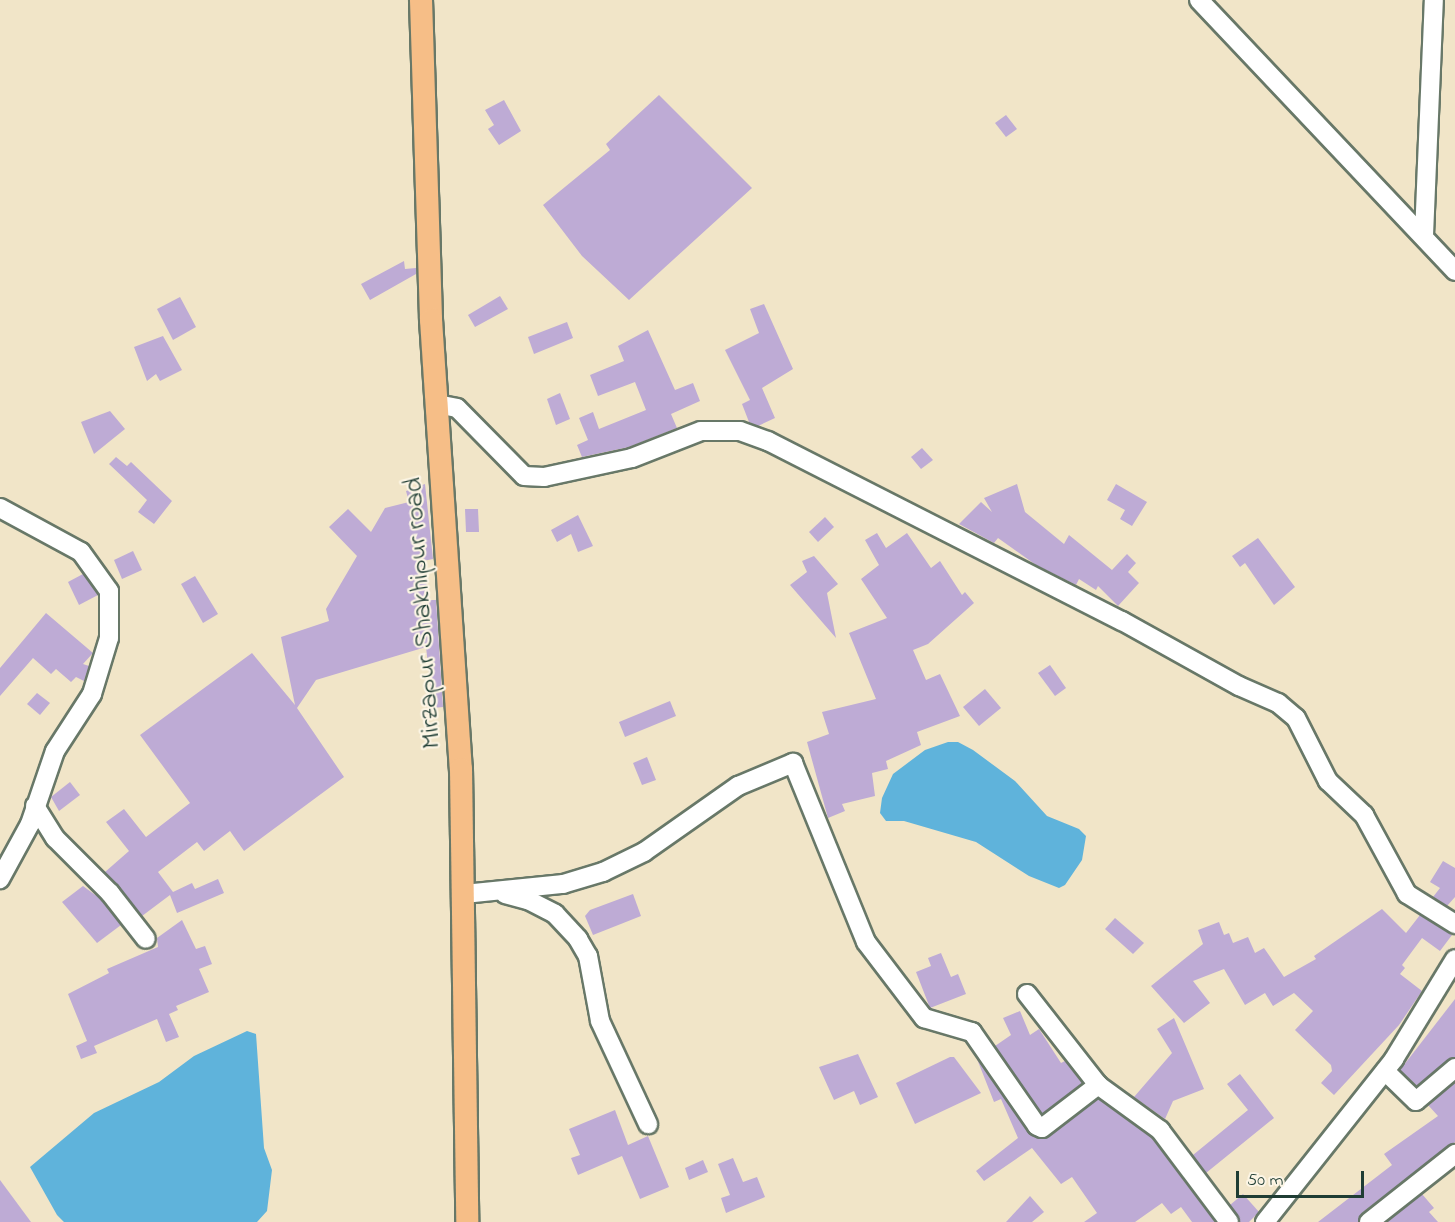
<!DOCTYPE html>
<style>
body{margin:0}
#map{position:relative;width:1455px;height:1222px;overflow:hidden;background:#f1e5c8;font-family:"Indie Flower",sans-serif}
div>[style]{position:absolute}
.water>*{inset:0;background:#5fb3db}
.building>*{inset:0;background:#beabd5}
.roads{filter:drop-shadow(2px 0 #687868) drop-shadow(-2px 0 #687868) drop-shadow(0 2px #687868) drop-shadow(0 -2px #687868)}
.minor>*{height:18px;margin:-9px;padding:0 9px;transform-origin:9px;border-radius:9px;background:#fff}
.major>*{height:22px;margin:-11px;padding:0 11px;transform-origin:11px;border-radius:11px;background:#f6be87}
span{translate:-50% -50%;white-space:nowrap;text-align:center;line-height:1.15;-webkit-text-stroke:4.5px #fcf5e5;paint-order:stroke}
.street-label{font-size:27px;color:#1f3d34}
.scale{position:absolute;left:1236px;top:1171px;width:128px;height:27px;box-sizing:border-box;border:3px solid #1f3d34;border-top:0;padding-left:8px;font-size:18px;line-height:21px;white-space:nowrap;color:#1f3d34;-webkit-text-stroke:4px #fcf5e5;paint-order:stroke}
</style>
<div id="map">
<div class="water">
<div style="clip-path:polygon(948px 742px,958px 742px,973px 750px,1015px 781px,1047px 816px,1079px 829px,1086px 836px,1082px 860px,1065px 885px,1059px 888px,1029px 876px,976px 842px,904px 821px,886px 821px,880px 813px,882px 798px,893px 774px,925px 750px)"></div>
<div style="clip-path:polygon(247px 1031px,256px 1034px,264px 1148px,272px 1170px,267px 1211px,257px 1222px,64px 1222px,57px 1215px,30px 1167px,94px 1113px,159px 1082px,194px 1056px)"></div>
</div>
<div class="building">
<div style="clip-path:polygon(659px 95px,752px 188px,629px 300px,582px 256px,543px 205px,610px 150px,606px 144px)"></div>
<div style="clip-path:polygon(504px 100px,521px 131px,499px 145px,488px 129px,494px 125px,485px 110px)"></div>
<div style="clip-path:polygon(1006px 115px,1017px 129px,1006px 137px,995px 123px)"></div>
<div style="clip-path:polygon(404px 261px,405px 269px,416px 268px,416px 274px,370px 300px,361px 284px)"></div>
<div style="clip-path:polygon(500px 296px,508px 309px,475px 327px,468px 315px)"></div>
<div style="clip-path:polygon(180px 297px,196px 327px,173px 340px,157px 309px)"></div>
<div style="clip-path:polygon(764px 304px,793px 369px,762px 388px,775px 418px,758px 426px,749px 422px,742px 404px,750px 400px,725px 350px,759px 333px,750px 309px)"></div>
<div style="clip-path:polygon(567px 322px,573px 338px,534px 354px,528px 337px)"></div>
<div style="clip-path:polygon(648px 330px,675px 390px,693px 383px,700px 401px,671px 414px,677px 428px,629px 447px,582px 457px,577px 445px,588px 440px,579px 418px,593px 412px,599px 429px,646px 410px,635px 382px,598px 396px,590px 375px,624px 361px,618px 346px)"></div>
<div style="clip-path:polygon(163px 336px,182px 370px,160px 381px,156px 374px,147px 381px,134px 347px)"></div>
<div style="clip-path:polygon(560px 393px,570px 419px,556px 425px,547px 399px)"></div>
<div style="clip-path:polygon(110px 411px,125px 429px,94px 454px,81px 422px)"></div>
<div style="clip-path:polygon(922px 448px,933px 460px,921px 469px,911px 457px)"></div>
<div style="clip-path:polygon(116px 457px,127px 466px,131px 462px,172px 501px,154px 524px,138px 512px,147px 500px,109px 464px)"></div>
<div style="clip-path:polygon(425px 484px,433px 559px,423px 561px,429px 600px,436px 600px,443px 707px,433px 708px,426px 647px,316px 680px,297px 708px,344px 777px,244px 851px,230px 831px,204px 851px,197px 842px,158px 872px,173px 892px,192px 883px,195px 889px,218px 879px,224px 893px,177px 913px,170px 895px,142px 916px,105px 872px,129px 851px,106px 822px,124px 809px,146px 837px,190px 803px,140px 735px,252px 653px,295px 705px,281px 637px,329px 621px,326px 609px,357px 556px,329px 527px,348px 509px,371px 532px,385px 508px,409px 502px,406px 491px)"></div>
<div style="clip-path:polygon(1017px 484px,1025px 512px,1064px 544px,1069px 535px,1112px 570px,1127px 554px,1136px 563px,1128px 572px,1139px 583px,1118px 606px,1098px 586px,1096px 590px,1079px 579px,1076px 585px,1036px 565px,998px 538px,994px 543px,959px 524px,981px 502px,992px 512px,984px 498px)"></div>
<div style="clip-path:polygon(1116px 484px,1147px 502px,1132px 526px,1120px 519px,1125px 510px,1107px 500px)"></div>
<div style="clip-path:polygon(465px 509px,478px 509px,479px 532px,466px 532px)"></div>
<div style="clip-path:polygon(578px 515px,593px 546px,578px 552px,571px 534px,557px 542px,551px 530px)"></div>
<div style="clip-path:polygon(825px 517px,834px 527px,818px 542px,809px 532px)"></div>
<div style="clip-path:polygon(877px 533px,886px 548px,907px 533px,931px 568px,940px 561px,962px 595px,965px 592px,974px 603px,928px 644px,913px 650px,926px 680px,940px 674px,960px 716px,917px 732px,921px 745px,886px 761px,888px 769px,872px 773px,875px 796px,842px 804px,845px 811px,828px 818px,807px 742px,829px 734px,822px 712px,876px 699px,849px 633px,887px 618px,861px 579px,879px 565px,865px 540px)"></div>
<div style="clip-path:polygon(1258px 538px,1295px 587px,1274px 605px,1245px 563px,1240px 567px,1232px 556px)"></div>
<div style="clip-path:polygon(133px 551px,142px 570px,122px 579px,114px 560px)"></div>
<div style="clip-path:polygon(814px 556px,838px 584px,827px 593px,836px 638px,790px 585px,807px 572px,802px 561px)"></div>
<div style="clip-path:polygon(83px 574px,98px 595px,79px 605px,68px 582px)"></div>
<div style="clip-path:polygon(195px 576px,218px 614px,203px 623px,181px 584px)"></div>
<div style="clip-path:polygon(46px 613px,93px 653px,83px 664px,89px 666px,84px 681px,76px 677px,71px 682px,56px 669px,51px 674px,33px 658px,0 696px,0 668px)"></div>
<div style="clip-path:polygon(1050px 665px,1066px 688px,1055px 696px,1038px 673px)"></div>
<div style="clip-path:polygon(985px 689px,1001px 708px,979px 726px,963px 707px)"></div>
<div style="clip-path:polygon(37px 693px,50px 703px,40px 715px,27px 704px)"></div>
<div style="clip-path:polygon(670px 701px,676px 716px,625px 737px,619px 722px)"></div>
<div style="clip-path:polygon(647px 757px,656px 780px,642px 785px,633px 763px)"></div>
<div style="clip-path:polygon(70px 782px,80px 795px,59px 811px,51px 797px)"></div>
<div style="clip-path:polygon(1443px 861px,1455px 868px,1455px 897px,1447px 906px,1433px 897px,1440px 888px,1430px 882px)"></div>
<div style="clip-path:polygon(83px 886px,102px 900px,121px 925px,97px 943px,62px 902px)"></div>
<div style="clip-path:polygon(633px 894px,641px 916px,593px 935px,585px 916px,590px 910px)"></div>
<div style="clip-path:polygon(1382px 909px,1406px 933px,1420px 915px,1452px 935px,1440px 951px,1422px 938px,1402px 965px,1405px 968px,1400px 974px,1422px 991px,1399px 1025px,1334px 1095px,1321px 1083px,1332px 1071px,1331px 1065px,1295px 1030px,1313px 1011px,1294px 993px,1273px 1006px,1265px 993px,1245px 1005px,1224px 969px,1193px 981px,1210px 1003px,1184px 1023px,1151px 986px,1203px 944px,1198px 930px,1219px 922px,1224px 935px,1229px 933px,1233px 943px,1248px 937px,1255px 953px,1264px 948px,1284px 977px,1316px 959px,1314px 956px)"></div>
<div style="clip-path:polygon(1115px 918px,1144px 943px,1133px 954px,1105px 929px)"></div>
<div style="clip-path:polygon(182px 920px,196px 949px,205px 946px,212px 964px,199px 969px,209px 992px,176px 1006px,178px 1010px,169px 1014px,179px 1037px,166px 1042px,157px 1019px,94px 1046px,97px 1053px,81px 1059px,76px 1046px,87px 1041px,68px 994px,109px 973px,107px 969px,158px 947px,157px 938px)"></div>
<div style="clip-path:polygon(941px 953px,951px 977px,958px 974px,966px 994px,930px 1008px,916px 972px,931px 966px,928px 958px)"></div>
<div style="clip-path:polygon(1455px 999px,1455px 1057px,1417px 1086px,1400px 1070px)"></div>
<div style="clip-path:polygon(1020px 1011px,1030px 1035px,1039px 1029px,1061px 1063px,1065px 1061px,1082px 1083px,1042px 1114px,995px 1046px,1011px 1035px,1003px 1018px)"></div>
<div style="clip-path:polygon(1174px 1018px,1204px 1089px,1173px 1101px,1165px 1119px,1134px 1097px,1172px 1053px,1157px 1029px)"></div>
<div style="clip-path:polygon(858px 1054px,878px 1097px,860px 1105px,854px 1091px,834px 1100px,819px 1067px)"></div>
<div style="clip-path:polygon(950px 1057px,954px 1057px,981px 1093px,915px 1124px,896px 1083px)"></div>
<div style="clip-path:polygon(977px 1059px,1028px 1132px,1038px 1138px,1049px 1137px,1098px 1099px,1152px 1138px,1215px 1222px,1192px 1222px,1181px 1207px,1171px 1214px,1162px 1203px,1135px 1222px,1084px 1222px,1097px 1213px,1072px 1177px,1061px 1184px,1032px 1148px,984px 1181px,976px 1171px,1018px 1138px,1001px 1099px,994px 1102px)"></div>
<div style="clip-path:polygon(1240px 1074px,1274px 1118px,1206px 1173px,1193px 1155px,1248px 1110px,1227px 1084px)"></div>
<div style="clip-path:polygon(1455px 1083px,1455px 1142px,1362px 1213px,1358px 1222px,1318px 1222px,1392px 1165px,1384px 1154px,1438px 1116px,1428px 1105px)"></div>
<div style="clip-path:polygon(615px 1110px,628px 1145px,648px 1136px,669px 1187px,640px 1199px,622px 1156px,578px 1175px,571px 1158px,580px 1155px,569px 1129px)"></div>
<div style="clip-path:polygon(733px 1158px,743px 1182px,757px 1177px,765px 1197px,726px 1213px,721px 1198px,730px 1195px,718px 1164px)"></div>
<div style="clip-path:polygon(703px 1160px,708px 1172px,689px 1180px,685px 1168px)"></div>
<div style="clip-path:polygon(0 1180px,31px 1222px,0 1222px)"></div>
<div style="clip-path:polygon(1243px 1194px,1259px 1212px,1249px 1222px,1240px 1222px,1230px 1205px)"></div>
<div style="clip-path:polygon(1422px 1194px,1434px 1208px,1429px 1212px,1438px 1222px,1387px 1222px)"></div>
<div style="clip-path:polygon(1030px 1196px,1044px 1212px,1032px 1222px,1006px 1222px)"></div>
</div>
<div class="roads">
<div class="minor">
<div style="left:1199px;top:0;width:373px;rotate:46.6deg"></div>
<div style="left:1424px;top:235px;width:235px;rotate:-87.6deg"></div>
<div style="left:437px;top:404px;width:20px;rotate:11deg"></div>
<div style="left:457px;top:408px;width:95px;rotate:45.4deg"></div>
<div style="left:524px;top:476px;width:20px;rotate:3deg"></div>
<div style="left:544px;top:477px;width:90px;rotate:-12.2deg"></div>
<div style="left:632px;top:458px;width:74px;rotate:-21.4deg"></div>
<div style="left:701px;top:431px;width:39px"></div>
<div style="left:740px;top:431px;width:30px;rotate:20deg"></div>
<div style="left:768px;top:441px;width:397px;rotate:27deg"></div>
<div style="left:1122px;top:621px;width:134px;rotate:29.1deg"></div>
<div style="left:1239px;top:686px;width:43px;rotate:23.6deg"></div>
<div style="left:1278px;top:703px;width:23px;rotate:40deg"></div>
<div style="left:1296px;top:718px;width:71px;rotate:63.1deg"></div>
<div style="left:1328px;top:781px;width:50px;rotate:43.4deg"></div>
<div style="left:1364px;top:815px;width:90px;rotate:61.4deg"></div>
<div style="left:1407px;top:894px;width:57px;rotate:32deg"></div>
<div style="left:0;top:508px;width:92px;rotate:28.5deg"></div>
<div style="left:81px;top:552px;width:48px;rotate:54.3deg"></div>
<div style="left:109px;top:591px;width:47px;rotate:90deg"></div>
<div style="left:109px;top:638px;width:59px;rotate:106.9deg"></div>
<div style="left:92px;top:694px;width:68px;rotate:123deg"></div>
<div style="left:55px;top:751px;width:77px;rotate:108.9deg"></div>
<div style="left:30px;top:824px;width:63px;rotate:118.6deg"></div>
<div style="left:35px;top:806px;width:38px;rotate:58deg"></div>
<div style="left:55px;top:838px;width:78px;rotate:45deg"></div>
<div style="left:110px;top:893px;width:58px;rotate:52deg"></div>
<div style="left:464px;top:894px;width:100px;rotate:-5.8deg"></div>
<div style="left:563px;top:884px;width:42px;rotate:-16.7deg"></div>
<div style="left:603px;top:872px;width:46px;rotate:-26deg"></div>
<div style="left:644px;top:852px;width:115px;rotate:-35.1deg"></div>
<div style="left:738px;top:786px;width:60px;rotate:-22.7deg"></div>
<div style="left:793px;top:763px;width:193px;rotate:67.8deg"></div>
<div style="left:866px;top:942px;width:96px;rotate:52.7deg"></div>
<div style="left:924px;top:1018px;width:50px;rotate:16.3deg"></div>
<div style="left:972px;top:1032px;width:114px;rotate:55.3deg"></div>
<div style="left:1037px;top:1126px;width:5px;rotate:22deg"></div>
<div style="left:1042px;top:1128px;width:71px;rotate:-37.5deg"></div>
<div style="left:505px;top:894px;width:24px;rotate:15deg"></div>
<div style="left:528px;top:900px;width:30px;rotate:27deg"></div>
<div style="left:555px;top:914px;width:34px;rotate:47deg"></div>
<div style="left:578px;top:939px;width:20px;rotate:60deg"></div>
<div style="left:588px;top:956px;width:66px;rotate:79.5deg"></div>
<div style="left:600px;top:1021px;width:114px;rotate:65deg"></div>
<div style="left:1027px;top:994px;width:115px;rotate:52deg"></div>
<div style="left:1098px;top:1085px;width:77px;rotate:36deg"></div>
<div style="left:1160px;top:1130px;width:115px;rotate:53.1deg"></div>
<div style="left:1385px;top:1071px;width:43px;rotate:44.1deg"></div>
<div style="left:1416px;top:1101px;width:51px;rotate:-40.2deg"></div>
<div style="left:1265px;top:1222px;width:208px;rotate:-51.6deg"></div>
<div style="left:1394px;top:1059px;width:117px;rotate:-58.6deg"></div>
<div style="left:1369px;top:1222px;width:110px;rotate:-38.3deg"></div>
</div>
<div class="major">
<div style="left:421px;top:0;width:320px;rotate:88.2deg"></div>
<div style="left:431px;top:320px;width:450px;rotate:86.2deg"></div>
<div style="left:461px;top:769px;width:453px;rotate:89.2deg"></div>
</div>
</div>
<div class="street-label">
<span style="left:423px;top:613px;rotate:-94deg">Mirzapur Shakhipur road</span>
</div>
<div class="scale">50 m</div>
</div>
